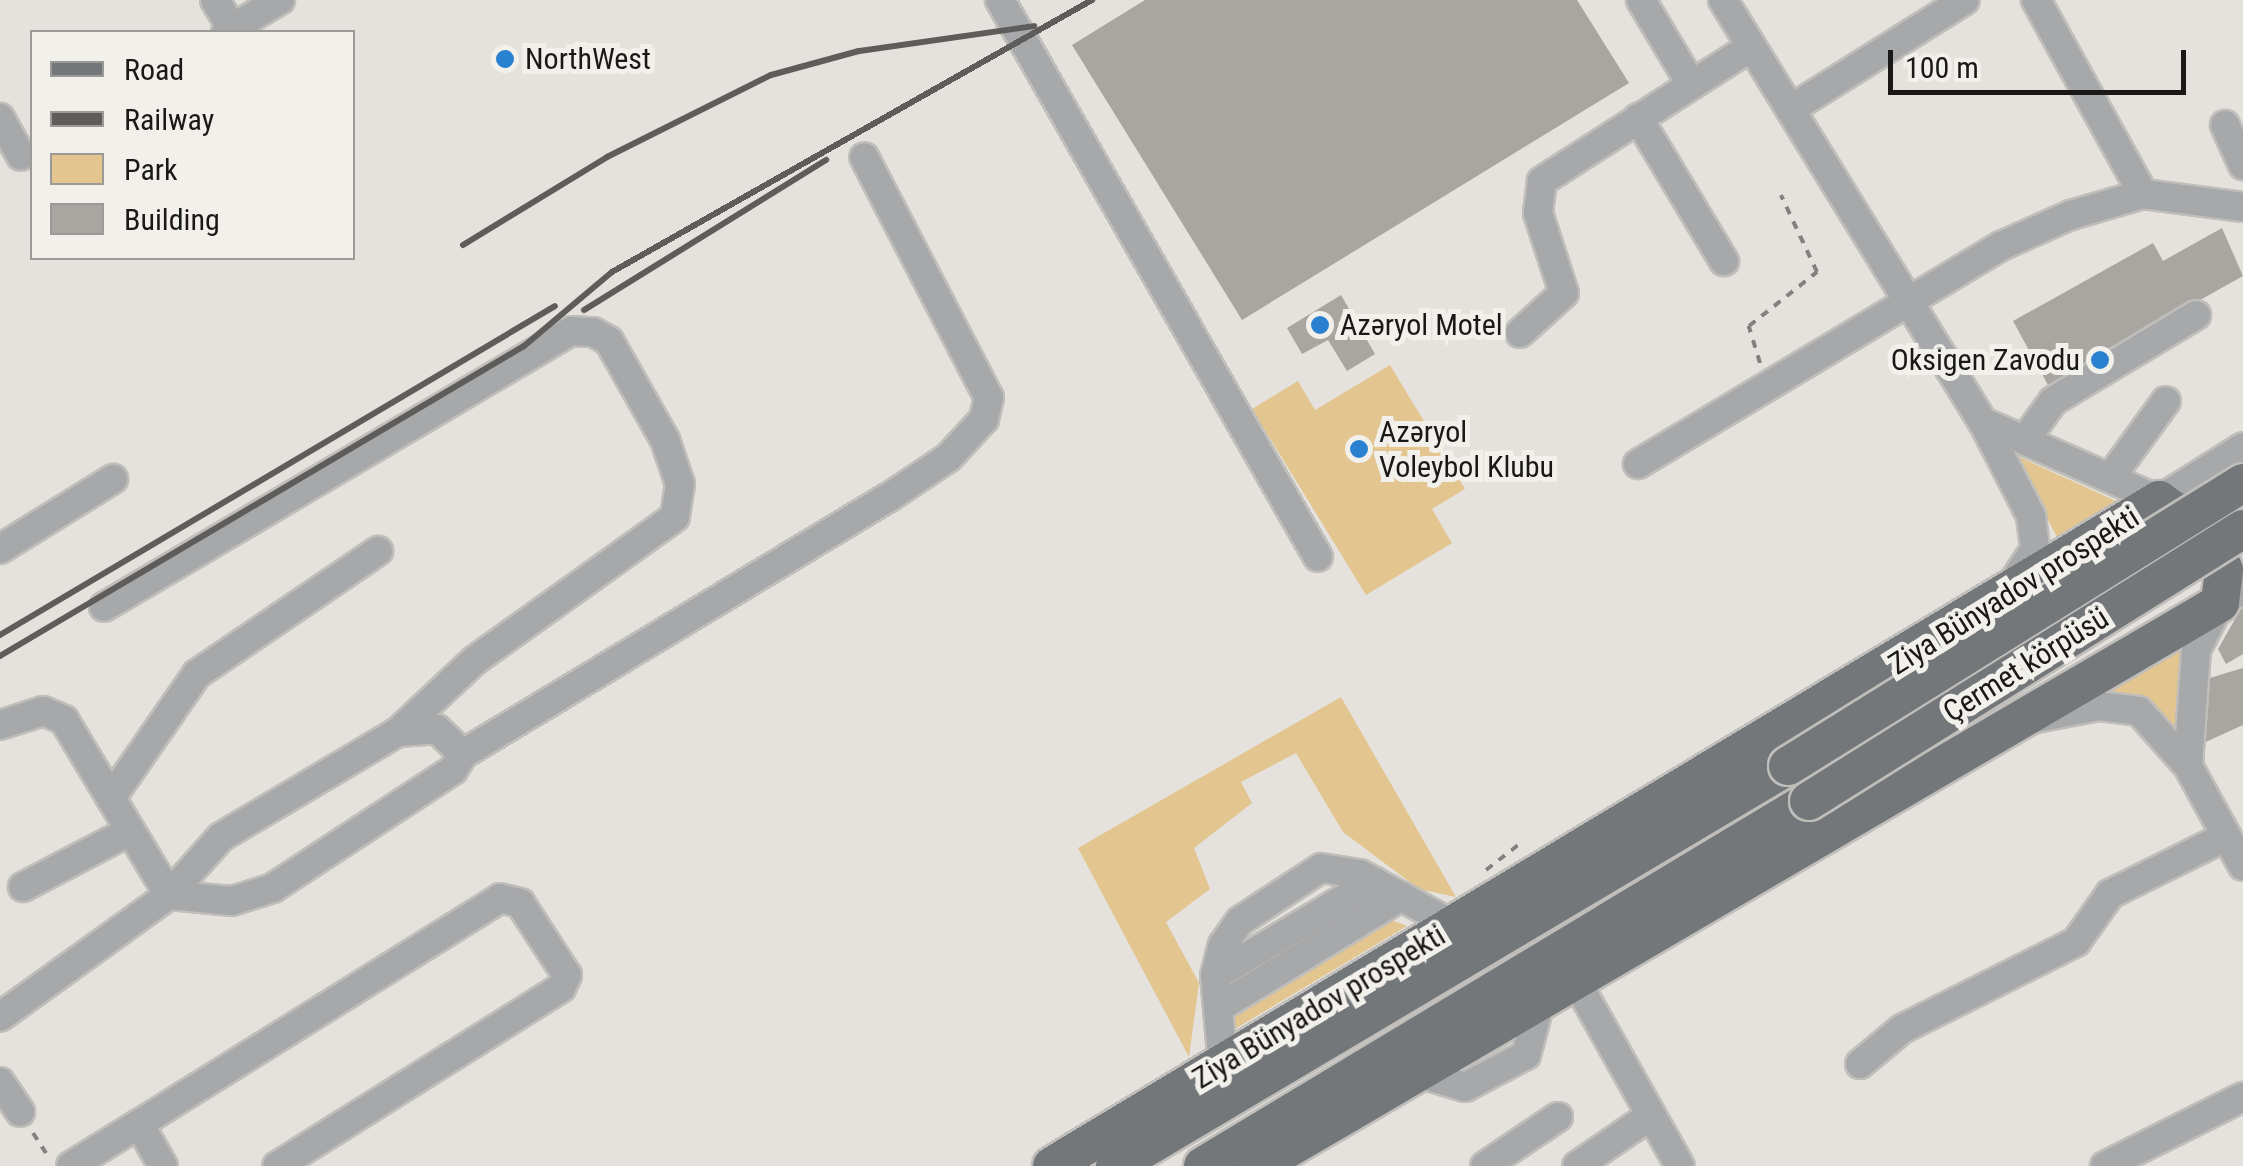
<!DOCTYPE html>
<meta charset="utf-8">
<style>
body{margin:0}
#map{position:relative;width:2243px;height:1166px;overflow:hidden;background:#e5e2de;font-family:"Roboto Condensed",sans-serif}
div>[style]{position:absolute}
.green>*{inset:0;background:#e3c590}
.building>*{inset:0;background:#a9a6a2}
.path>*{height:4px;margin-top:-2px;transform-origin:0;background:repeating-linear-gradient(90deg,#83817f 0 8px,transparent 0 16px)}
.roads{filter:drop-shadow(2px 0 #c0beba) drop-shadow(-2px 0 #c0beba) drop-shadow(0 2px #c0beba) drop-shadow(0 -2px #c0beba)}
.minor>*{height:28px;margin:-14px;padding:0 14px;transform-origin:14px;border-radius:14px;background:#a7a8aa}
.major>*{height:38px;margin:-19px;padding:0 19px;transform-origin:19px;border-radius:19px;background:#74777a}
.rail>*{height:6px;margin:-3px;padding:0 3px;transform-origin:3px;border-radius:3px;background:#5f5d5b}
.bridges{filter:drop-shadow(2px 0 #c0beba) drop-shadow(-2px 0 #c0beba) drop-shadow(0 2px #c0beba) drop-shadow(0 -2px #c0beba)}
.major-bridge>*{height:38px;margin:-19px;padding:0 19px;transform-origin:19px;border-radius:19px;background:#74777a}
.dots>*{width:28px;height:28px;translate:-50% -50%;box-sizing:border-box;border:5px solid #f2f0eb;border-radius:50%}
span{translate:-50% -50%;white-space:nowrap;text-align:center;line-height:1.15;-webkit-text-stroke:10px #f2f0eb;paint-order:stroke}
.poi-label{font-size:30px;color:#1a1918}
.left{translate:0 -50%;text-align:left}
.right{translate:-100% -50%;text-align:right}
.street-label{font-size:30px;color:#1a1918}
.legend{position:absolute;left:30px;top:30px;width:325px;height:230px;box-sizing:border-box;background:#f2f0eb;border:2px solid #9c9a97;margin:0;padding:12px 18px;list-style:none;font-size:30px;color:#1a1918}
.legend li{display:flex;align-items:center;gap:20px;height:50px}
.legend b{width:50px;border:2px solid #9c9a97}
.scale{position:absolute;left:1888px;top:50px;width:298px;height:45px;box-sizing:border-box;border:5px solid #1a1918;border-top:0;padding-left:12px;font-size:30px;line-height:35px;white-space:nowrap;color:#1a1918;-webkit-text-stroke:8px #f2f0eb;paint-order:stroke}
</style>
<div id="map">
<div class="green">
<div style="clip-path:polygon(1390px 365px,1465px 489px,1432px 509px,1452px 543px,1366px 595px,1252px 409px,1298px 381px,1315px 410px)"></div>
<div style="clip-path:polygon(2013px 454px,2116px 501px,2058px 539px)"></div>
<div style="clip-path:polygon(2186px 639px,2177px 735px,2133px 697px,2093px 696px)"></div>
<div style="clip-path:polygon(1341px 697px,1456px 897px,1419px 889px,1343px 832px,1296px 753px,1241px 782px,1252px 803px,1194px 848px,1210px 889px,1166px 922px,1199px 983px,1189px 1057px,1078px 848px)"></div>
<div style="clip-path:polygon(1389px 919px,1407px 926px,1230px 1032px,1237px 1009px)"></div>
</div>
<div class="building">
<div style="clip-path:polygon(1145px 0,1577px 0,1629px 83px,1242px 320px,1072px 45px)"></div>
<div style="clip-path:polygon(2222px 228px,2243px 276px,2048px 385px,2013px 321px,2153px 243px,2163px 261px)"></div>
<div style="clip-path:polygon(1341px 295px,1375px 354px,1347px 371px,1328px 340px,1302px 354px,1287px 328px)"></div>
<div style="clip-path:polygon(2243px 605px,2243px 654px,2226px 664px,2218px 649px)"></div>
<div style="clip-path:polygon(2243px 668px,2243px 725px,2197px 746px,2203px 680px)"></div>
</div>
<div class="path">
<div style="left:1760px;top:363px;width:39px;rotate:-107deg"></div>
<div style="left:1749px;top:326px;width:87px;rotate:-38.5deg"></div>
<div style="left:1817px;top:272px;width:85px;rotate:-115.1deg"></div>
<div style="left:1486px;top:870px;width:46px;rotate:-37.9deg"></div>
<div style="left:33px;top:1133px;width:30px;rotate:57deg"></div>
</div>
<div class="roads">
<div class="minor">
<div style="left:215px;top:0;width:33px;rotate:59deg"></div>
<div style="left:1000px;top:0;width:641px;rotate:60.28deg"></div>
<div style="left:1641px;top:0;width:98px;rotate:59.2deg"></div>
<div style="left:1723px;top:0;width:496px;rotate:58.4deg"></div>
<div style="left:1983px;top:422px;width:106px;rotate:62.9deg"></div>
<div style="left:2031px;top:516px;width:33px;rotate:83deg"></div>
<div style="left:2035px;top:549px;width:44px;rotate:123deg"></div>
<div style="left:2036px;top:0;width:222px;rotate:61.1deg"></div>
<div style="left:226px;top:32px;width:63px;rotate:-30.7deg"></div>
<div style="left:1791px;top:109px;width:205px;rotate:-32.1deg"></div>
<div style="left:0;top:118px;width:43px;rotate:61.1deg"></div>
<div style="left:1638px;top:118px;width:167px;rotate:59deg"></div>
<div style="left:2225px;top:125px;width:44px;rotate:65.8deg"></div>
<div style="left:1520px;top:333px;width:59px;rotate:-42.3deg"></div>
<div style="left:1564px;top:293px;width:84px;rotate:-108deg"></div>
<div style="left:1538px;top:213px;width:32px;rotate:-83deg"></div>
<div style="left:1542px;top:181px;width:248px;rotate:-32.7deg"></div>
<div style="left:1983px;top:422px;width:193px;rotate:23.9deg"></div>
<div style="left:2159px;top:500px;width:99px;rotate:-32.2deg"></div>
<div style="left:2025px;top:440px;width:48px;rotate:-54.3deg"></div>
<div style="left:2053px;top:401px;width:167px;rotate:-31deg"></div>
<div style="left:1638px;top:464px;width:423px;rotate:-31deg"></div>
<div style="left:2001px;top:246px;width:77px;rotate:-23.9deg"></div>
<div style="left:2071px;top:215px;width:75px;rotate:-16.3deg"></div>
<div style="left:2143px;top:194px;width:101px;rotate:7.4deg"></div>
<div style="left:2110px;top:478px;width:95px;rotate:-54deg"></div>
<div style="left:0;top:549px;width:133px;rotate:-31.8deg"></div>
<div style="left:104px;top:607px;width:542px;rotate:-30.58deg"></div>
<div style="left:571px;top:331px;width:22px;rotate:3deg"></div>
<div style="left:593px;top:332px;width:18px;rotate:29deg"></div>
<div style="left:609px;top:341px;width:114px;rotate:60.5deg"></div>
<div style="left:665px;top:440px;width:46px;rotate:71.2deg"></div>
<div style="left:680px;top:484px;width:33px;rotate:99deg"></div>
<div style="left:675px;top:517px;width:246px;rotate:144.4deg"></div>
<div style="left:475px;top:660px;width:105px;rotate:136.9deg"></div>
<div style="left:2036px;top:718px;width:64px;rotate:-10.8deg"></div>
<div style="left:2099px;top:706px;width:40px;rotate:7.1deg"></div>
<div style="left:2139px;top:711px;width:74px;rotate:48.3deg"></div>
<div style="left:2188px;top:766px;width:114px;rotate:61.2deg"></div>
<div style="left:0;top:725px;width:45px;rotate:-18deg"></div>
<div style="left:43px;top:711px;width:23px;rotate:23deg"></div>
<div style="left:64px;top:720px;width:204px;rotate:59deg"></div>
<div style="left:169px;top:895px;width:208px;rotate:144.2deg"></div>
<div style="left:437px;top:729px;width:36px;rotate:44deg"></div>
<div style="left:463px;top:754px;width:19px;rotate:122deg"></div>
<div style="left:453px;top:770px;width:215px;rotate:146.8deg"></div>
<div style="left:273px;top:888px;width:43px;rotate:162.4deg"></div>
<div style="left:232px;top:901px;width:63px;rotate:-174.6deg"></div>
<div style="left:169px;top:895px;width:78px;rotate:-48.1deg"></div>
<div style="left:221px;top:837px;width:206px;rotate:-30.7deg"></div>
<div style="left:398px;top:732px;width:39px;rotate:-4deg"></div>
<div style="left:463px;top:754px;width:496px;rotate:-31.1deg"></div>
<div style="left:888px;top:498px;width:73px;rotate:-33.9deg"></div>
<div style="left:949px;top:457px;width:52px;rotate:-47.4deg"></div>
<div style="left:984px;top:419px;width:22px;rotate:-77deg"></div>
<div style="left:989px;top:398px;width:271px;rotate:-117.4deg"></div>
<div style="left:2188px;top:765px;width:115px;rotate:-86deg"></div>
<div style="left:2196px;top:650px;width:53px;rotate:-62.9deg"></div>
<div style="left:2220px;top:603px;width:27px;rotate:-31deg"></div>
<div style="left:111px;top:798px;width:151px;rotate:-55.3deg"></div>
<div style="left:197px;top:674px;width:219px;rotate:-34.2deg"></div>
<div style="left:23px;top:887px;width:121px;rotate:-27.6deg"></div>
<div style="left:1215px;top:976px;width:185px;rotate:-30.9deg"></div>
<div style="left:1576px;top:981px;width:212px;rotate:60.7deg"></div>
<div style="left:1218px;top:1008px;width:215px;rotate:-31.3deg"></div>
<div style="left:1860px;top:1064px;width:55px;rotate:-39.8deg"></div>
<div style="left:1902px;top:1029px;width:195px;rotate:-26.6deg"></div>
<div style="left:2076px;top:942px;width:59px;rotate:-54.7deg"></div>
<div style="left:2110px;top:894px;width:128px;rotate:-26.4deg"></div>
<div style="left:1223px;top:1065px;width:89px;rotate:-95.1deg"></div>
<div style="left:1215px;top:976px;width:32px;rotate:-76deg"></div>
<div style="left:1223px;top:945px;width:29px;rotate:-55deg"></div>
<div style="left:1240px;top:921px;width:97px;rotate:-33.2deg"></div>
<div style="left:1321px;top:868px;width:39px;rotate:9deg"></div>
<div style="left:1360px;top:874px;width:108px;rotate:28.7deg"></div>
<div style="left:1418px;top:1073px;width:49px;rotate:16.6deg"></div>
<div style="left:1465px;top:1087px;width:69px;rotate:-27.7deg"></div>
<div style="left:1526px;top:1055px;width:55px;rotate:-75.2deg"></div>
<div style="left:0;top:1082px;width:36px;rotate:56deg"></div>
<div style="left:71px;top:1166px;width:80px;rotate:-31.7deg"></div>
<div style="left:163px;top:1166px;width:48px;rotate:-119.7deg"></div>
<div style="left:139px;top:1124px;width:426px;rotate:-32deg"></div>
<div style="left:500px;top:898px;width:21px;rotate:14deg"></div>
<div style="left:520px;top:903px;width:86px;rotate:56.9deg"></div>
<div style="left:567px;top:975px;width:14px;rotate:115deg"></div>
<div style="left:561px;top:988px;width:335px;rotate:147.9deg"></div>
<div style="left:1485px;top:1166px;width:88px;rotate:-33.9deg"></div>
<div style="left:1577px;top:1166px;width:88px;rotate:-34.4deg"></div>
<div style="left:2105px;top:1166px;width:154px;rotate:-26.6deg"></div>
</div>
<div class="major">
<div style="left:1052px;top:1166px;width:1292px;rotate:-31.03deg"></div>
<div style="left:2159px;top:500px;width:61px;rotate:35deg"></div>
<div style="left:2209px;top:535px;width:38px;rotate:67deg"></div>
<div style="left:2224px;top:570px;width:33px;rotate:97deg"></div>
<div style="left:2220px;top:603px;width:1115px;rotate:149.66deg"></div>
<div style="left:1115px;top:1166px;width:783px;rotate:-30.73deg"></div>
<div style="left:1203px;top:1166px;width:707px;rotate:-31.06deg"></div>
</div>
</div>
<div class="rail">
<div style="left:463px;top:245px;width:169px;rotate:-31.4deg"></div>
<div style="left:607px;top:157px;width:183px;rotate:-26.6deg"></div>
<div style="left:771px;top:75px;width:91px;rotate:-15.3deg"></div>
<div style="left:859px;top:51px;width:177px;rotate:-8.1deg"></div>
<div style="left:584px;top:310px;width:285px;rotate:-31.8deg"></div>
<div style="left:0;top:635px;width:645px;rotate:-30.66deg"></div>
<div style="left:0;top:656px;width:609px;rotate:-30.61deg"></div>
<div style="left:524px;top:346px;width:115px;rotate:-40.1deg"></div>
<div style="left:612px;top:272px;width:552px;rotate:-29.54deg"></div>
</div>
<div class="bridges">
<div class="major-bridge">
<div style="left:1788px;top:766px;width:536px;rotate:-31.88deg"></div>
<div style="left:1809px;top:801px;width:512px;rotate:-32.08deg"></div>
</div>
</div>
<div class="dots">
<div style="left:505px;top:59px;background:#2a81cf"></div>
<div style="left:1320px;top:325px;background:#2a81cf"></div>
<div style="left:2100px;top:360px;background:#2a81cf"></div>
<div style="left:1359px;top:449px;background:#2a81cf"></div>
</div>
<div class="poi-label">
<span class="left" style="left:525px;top:59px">NorthWest</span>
<span class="left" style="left:1340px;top:325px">Azəryol Motel</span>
<span class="right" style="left:2080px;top:360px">Oksigen Zavodu</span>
<span class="left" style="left:1379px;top:449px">Azəryol<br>Voleybol Klubu</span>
</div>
<div class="street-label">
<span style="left:2014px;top:591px;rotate:-32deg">Ziya Bünyadov prospekti</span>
<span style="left:2026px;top:665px;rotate:-32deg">Çermet körpüsü</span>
<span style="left:1319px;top:1007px;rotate:-31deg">Ziya Bünyadov prospekti</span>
</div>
<ul class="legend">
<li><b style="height:12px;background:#74777a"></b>Road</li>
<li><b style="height:12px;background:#5f5d5b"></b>Railway</li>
<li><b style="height:28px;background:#e3c590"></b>Park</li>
<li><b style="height:28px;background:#a9a6a2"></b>Building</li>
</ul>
<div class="scale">100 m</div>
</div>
